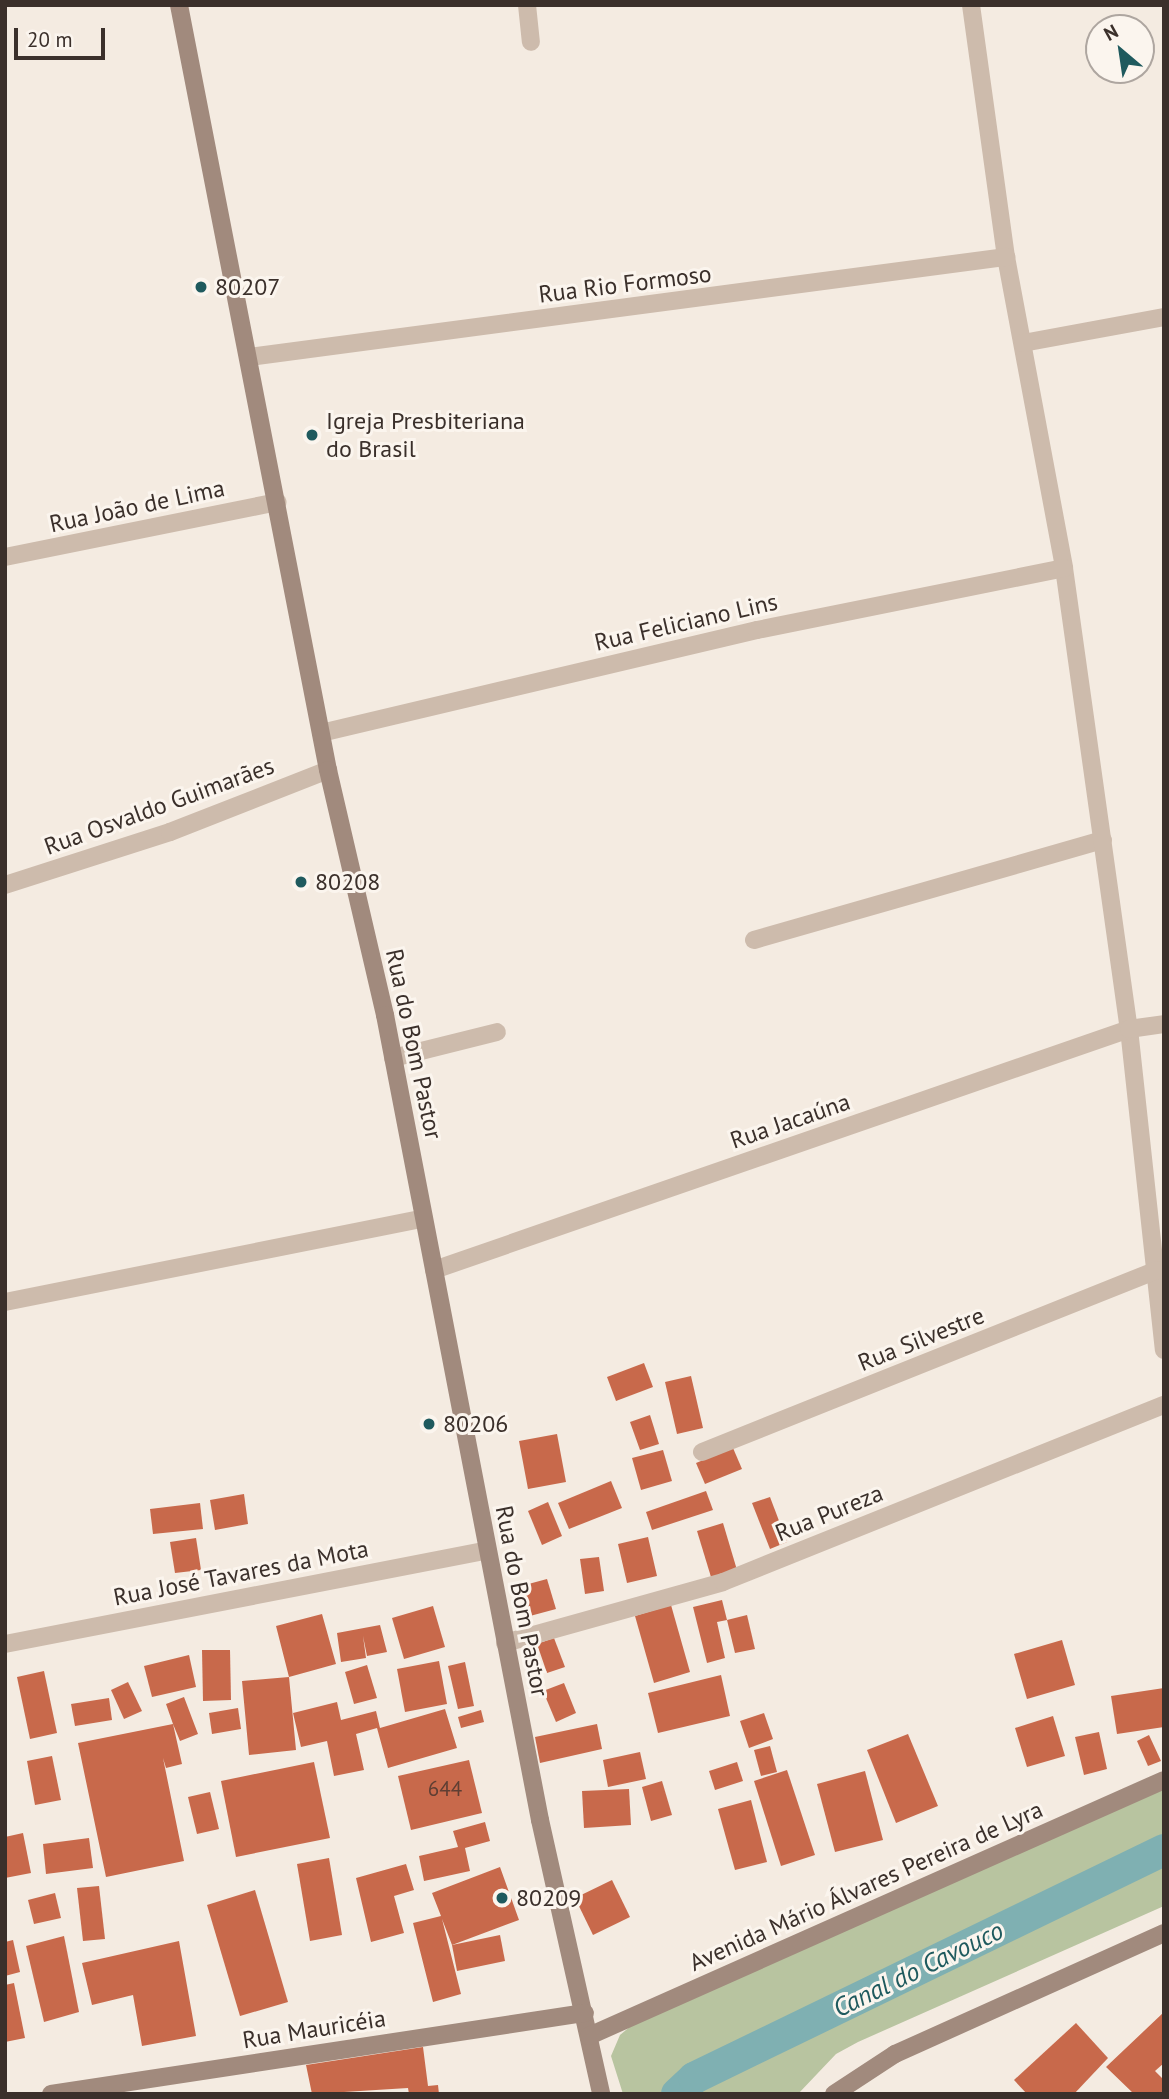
<!DOCTYPE html>
<meta charset="utf-8">
<style>
body{margin:0}
#map{position:relative;width:1169px;height:2099px;overflow:hidden;background:#f4ebe1;font-family:"PT Sans",sans-serif}
div>[style]{position:absolute}
.green>*{inset:0;background:#b8c4a0}
.canal>*{height:32px;margin:-16px;padding:0 16px;transform-origin:16px;border-radius:16px;background:#7fb0b2}
.building>*{inset:0;background:#c8694b}
.lane>*{height:18px;margin:-9px;padding:0 9px;transform-origin:9px;border-radius:9px;background:#cdbbac}
.street>*{height:18px;margin:-9px;padding:0 9px;transform-origin:9px;border-radius:9px;background:#cdbbac}
.secondary>*{height:18px;margin:-9px;padding:0 9px;transform-origin:9px;border-radius:9px;background:#a18a7d}
.dots>*{width:19px;height:19px;translate:-50% -50%;box-sizing:border-box;border:4px solid #fbf5ee;border-radius:50%}
span{translate:-50% -50%;white-space:nowrap;text-align:center;line-height:1.15;-webkit-text-stroke:6px #fbf5ee;paint-order:stroke}
.number-label{font-size:21px;color:#5e3e33}
.number-label span{-webkit-text-stroke-width:0}
.street-label{font-size:24px;color:#3b302b}
.poi-label{font-size:24px;color:#3b302b}
.left{translate:0 -50%;text-align:left}
.water-label{font-size:26px;color:#1f5a5e;font-style:italic}
.frame{position:absolute;inset:0;border:7px solid #3b302b;pointer-events:none}
.north{position:absolute;left:1085px;top:14px;width:70px;height:70px;box-sizing:border-box;background:#fbf5ee;border:2px solid #aea6a0;border-radius:50%;rotate:331deg;font-size:19px;font-weight:700;line-height:28px;text-align:center;color:#3b302b}
.north::after{content:'';display:block;margin:auto;width:24px;height:32px;background:#1f5a5e;clip-path:polygon(50% 0,100% 100%,50% 72%,0 100%)}
.scale{position:absolute;left:14px;top:28px;width:91px;height:32px;box-sizing:border-box;border:4px solid #3b302b;border-top:0;padding-left:9px;font-size:21px;line-height:24px;white-space:nowrap;color:#3b302b;-webkit-text-stroke:5px #fbf5ee;paint-order:stroke}
</style>
<div id="map">
<div class="green">
<div style="clip-path:polygon(1164px 1787px,1164px 1906px,858px 2042px,836px 2054px,798px 2094px,623px 2094px,611px 2056px,620px 2035px,632px 2025px)"></div>
</div>
<div class="canal">
<div style="left:677px;top:2094px;width:23px;rotate:-43deg"></div>
<div style="left:694px;top:2078px;width:522px;rotate:-25.88deg"></div>
</div>
<div class="building">
<div style="clip-path:polygon(644px 1363px,653px 1387px,616px 1401px,607px 1377px)"></div>
<div style="clip-path:polygon(691px 1376px,703px 1428px,677px 1434px,665px 1382px)"></div>
<div style="clip-path:polygon(650px 1415px,659px 1444px,640px 1450px,630px 1422px)"></div>
<div style="clip-path:polygon(557px 1434px,566px 1482px,528px 1489px,519px 1441px)"></div>
<div style="clip-path:polygon(733px 1448px,742px 1469px,705px 1484px,696px 1463px)"></div>
<div style="clip-path:polygon(663px 1450px,672px 1481px,641px 1490px,632px 1458px)"></div>
<div style="clip-path:polygon(611px 1481px,622px 1508px,569px 1529px,558px 1503px)"></div>
<div style="clip-path:polygon(706px 1491px,713px 1510px,652px 1530px,646px 1512px)"></div>
<div style="clip-path:polygon(244px 1494px,248px 1524px,215px 1530px,210px 1500px)"></div>
<div style="clip-path:polygon(770px 1497px,787px 1542px,770px 1549px,752px 1503px)"></div>
<div style="clip-path:polygon(548px 1502px,562px 1536px,542px 1545px,528px 1511px)"></div>
<div style="clip-path:polygon(200px 1503px,203px 1529px,153px 1534px,150px 1509px)"></div>
<div style="clip-path:polygon(723px 1523px,737px 1570px,711px 1577px,697px 1531px)"></div>
<div style="clip-path:polygon(648px 1537px,657px 1576px,627px 1583px,618px 1544px)"></div>
<div style="clip-path:polygon(196px 1538px,201px 1570px,175px 1573px,170px 1542px)"></div>
<div style="clip-path:polygon(599px 1557px,604px 1591px,585px 1594px,580px 1559px)"></div>
<div style="clip-path:polygon(547px 1579px,556px 1609px,530px 1616px,521px 1586px)"></div>
<div style="clip-path:polygon(722px 1600px,727px 1620px,717px 1622px,725px 1658px,707px 1663px,693px 1607px)"></div>
<div style="clip-path:polygon(671px 1605px,690px 1672px,654px 1683px,635px 1616px)"></div>
<div style="clip-path:polygon(433px 1606px,445px 1647px,404px 1659px,392px 1618px)"></div>
<div style="clip-path:polygon(322px 1614px,336px 1664px,289px 1677px,296px 1750px,249px 1755px,242px 1681px,289px 1677px,276px 1626px)"></div>
<div style="clip-path:polygon(747px 1615px,755px 1649px,735px 1653px,727px 1620px)"></div>
<div style="clip-path:polygon(380px 1625px,387px 1652px,367px 1656px,363px 1636px,366px 1658px,341px 1662px,337px 1633px)"></div>
<div style="clip-path:polygon(554px 1638px,565px 1667px,547px 1673px,537px 1644px)"></div>
<div style="clip-path:polygon(1062px 1640px,1075px 1685px,1027px 1699px,1014px 1654px)"></div>
<div style="clip-path:polygon(202px 1650px,230px 1650px,231px 1700px,203px 1701px)"></div>
<div style="clip-path:polygon(189px 1655px,196px 1687px,152px 1697px,144px 1666px)"></div>
<div style="clip-path:polygon(439px 1661px,447px 1704px,405px 1712px,397px 1669px)"></div>
<div style="clip-path:polygon(465px 1662px,474px 1706px,458px 1709px,448px 1666px)"></div>
<div style="clip-path:polygon(367px 1665px,377px 1698px,354px 1704px,345px 1672px)"></div>
<div style="clip-path:polygon(44px 1671px,57px 1733px,30px 1739px,17px 1677px)"></div>
<div style="clip-path:polygon(721px 1675px,730px 1716px,658px 1733px,648px 1693px)"></div>
<div style="clip-path:polygon(128px 1682px,142px 1711px,124px 1719px,111px 1690px)"></div>
<div style="clip-path:polygon(564px 1683px,576px 1713px,556px 1722px,543px 1691px)"></div>
<div style="clip-path:polygon(1164px 1688px,1164px 1727px,1117px 1734px,1111px 1696px)"></div>
<div style="clip-path:polygon(184px 1697px,198px 1734px,180px 1741px,173px 1724px,182px 1764px,166px 1768px,163px 1758px,184px 1861px,106px 1877px,78px 1743px,173px 1724px,166px 1704px)"></div>
<div style="clip-path:polygon(109px 1698px,112px 1720px,75px 1726px,71px 1704px)"></div>
<div style="clip-path:polygon(337px 1702px,341px 1720px,376px 1711px,380px 1728px,445px 1709px,457px 1748px,388px 1768px,377px 1728px,356px 1734px,364px 1770px,334px 1776px,327px 1741px,301px 1747px,293px 1713px)"></div>
<div style="clip-path:polygon(238px 1708px,241px 1729px,212px 1734px,209px 1713px)"></div>
<div style="clip-path:polygon(481px 1710px,484px 1722px,461px 1728px,458px 1717px)"></div>
<div style="clip-path:polygon(764px 1713px,773px 1739px,749px 1748px,740px 1721px)"></div>
<div style="clip-path:polygon(1053px 1716px,1065px 1756px,1027px 1767px,1015px 1728px)"></div>
<div style="clip-path:polygon(597px 1724px,602px 1749px,540px 1763px,535px 1737px)"></div>
<div style="clip-path:polygon(1099px 1732px,1107px 1769px,1084px 1775px,1075px 1737px)"></div>
<div style="clip-path:polygon(908px 1734px,938px 1806px,896px 1823px,867px 1750px)"></div>
<div style="clip-path:polygon(1149px 1735px,1161px 1761px,1148px 1766px,1137px 1741px)"></div>
<div style="clip-path:polygon(770px 1746px,777px 1772px,761px 1776px,754px 1750px)"></div>
<div style="clip-path:polygon(640px 1752px,646px 1779px,608px 1787px,603px 1760px)"></div>
<div style="clip-path:polygon(52px 1756px,61px 1800px,35px 1805px,27px 1761px)"></div>
<div style="clip-path:polygon(469px 1760px,482px 1813px,411px 1830px,398px 1776px)"></div>
<div style="clip-path:polygon(314px 1762px,330px 1838px,236px 1857px,221px 1781px)"></div>
<div style="clip-path:polygon(737px 1762px,743px 1781px,715px 1790px,709px 1771px)"></div>
<div style="clip-path:polygon(787px 1770px,815px 1855px,781px 1866px,754px 1781px)"></div>
<div style="clip-path:polygon(865px 1771px,883px 1840px,835px 1852px,817px 1784px)"></div>
<div style="clip-path:polygon(662px 1781px,672px 1815px,651px 1821px,642px 1787px)"></div>
<div style="clip-path:polygon(629px 1789px,631px 1825px,584px 1828px,582px 1791px)"></div>
<div style="clip-path:polygon(210px 1792px,219px 1829px,197px 1834px,188px 1797px)"></div>
<div style="clip-path:polygon(751px 1800px,767px 1862px,735px 1870px,718px 1809px)"></div>
<div style="clip-path:polygon(485px 1822px,490px 1841px,465px 1848px,470px 1871px,424px 1881px,419px 1856px,458px 1847px,453px 1831px)"></div>
<div style="clip-path:polygon(23px 1833px,31px 1873px,5px 1878px,5px 1837px)"></div>
<div style="clip-path:polygon(89px 1838px,93px 1868px,46px 1874px,43px 1844px)"></div>
<div style="clip-path:polygon(329px 1858px,342px 1935px,310px 1941px,297px 1864px)"></div>
<div style="clip-path:polygon(406px 1864px,414px 1890px,394px 1896px,404px 1933px,371px 1942px,356px 1878px)"></div>
<div style="clip-path:polygon(500px 1867px,519px 1920px,452px 1945px,442px 1919px,461px 1994px,433px 2002px,413px 1923px,441px 1916px,432px 1893px)"></div>
<div style="clip-path:polygon(612px 1880px,630px 1917px,593px 1935px,575px 1898px)"></div>
<div style="clip-path:polygon(99px 1886px,105px 1939px,83px 1941px,77px 1888px)"></div>
<div style="clip-path:polygon(255px 1890px,288px 2002px,240px 2016px,207px 1905px)"></div>
<div style="clip-path:polygon(55px 1893px,61px 1918px,34px 1924px,28px 1900px)"></div>
<div style="clip-path:polygon(500px 1935px,505px 1961px,457px 1971px,452px 1945px)"></div>
<div style="clip-path:polygon(64px 1936px,79px 2012px,44px 2022px,26px 1946px)"></div>
<div style="clip-path:polygon(13px 1940px,20px 1972px,5px 1976px,5px 1942px)"></div>
<div style="clip-path:polygon(179px 1941px,196px 2036px,142px 2046px,133px 1995px,92px 2005px,82px 1963px)"></div>
<div style="clip-path:polygon(14px 1983px,25px 2038px,5px 2042px,5px 1985px)"></div>
<div style="clip-path:polygon(1164px 2012px,1164px 2063px,1155px 2071px,1164px 2080px,1164px 2094px,1134px 2094px,1106px 2067px)"></div>
<div style="clip-path:polygon(1076px 2023px,1108px 2058px,1074px 2094px,1027px 2094px,1014px 2080px)"></div>
<div style="clip-path:polygon(423px 2047px,428px 2086px,438px 2085px,439px 2094px,409px 2094px,408px 2088px,312px 2094px,306px 2065px)"></div>
</div>
<div class="lane">
<div style="left:754px;top:940px;width:363px;rotate:-16deg"></div>
<div style="left:393px;top:1058px;width:107px;rotate:-14deg"></div>
<div style="left:5px;top:1302px;width:427px;rotate:-11.3deg"></div>
</div>
<div class="street">
<div style="left:527px;top:5px;width:37px;rotate:84deg"></div>
<div style="left:971px;top:5px;width:254px;rotate:82.1deg"></div>
<div style="left:1006px;top:257px;width:316px;rotate:79.4deg"></div>
<div style="left:1064px;top:568px;width:466px;rotate:82deg"></div>
<div style="left:1129px;top:1029px;width:323px;rotate:83.8deg"></div>
<div style="left:1023px;top:343px;width:143px;rotate:-10.4deg"></div>
<div style="left:249px;top:357px;width:764px;rotate:-7.53deg"></div>
<div style="left:5px;top:557px;width:278px;rotate:-11.4deg"></div>
<div style="left:321px;top:733px;width:448px;rotate:-13.3deg"></div>
<div style="left:757px;top:630px;width:313px;rotate:-11.4deg"></div>
<div style="left:5px;top:885px;width:173px;rotate:-17.8deg"></div>
<div style="left:170px;top:832px;width:170px;rotate:-21.4deg"></div>
<div style="left:434px;top:1270px;width:736px;rotate:-19.12deg"></div>
<div style="left:1129px;top:1029px;width:35px;rotate:-8deg"></div>
<div style="left:702px;top:1452px;width:490px;rotate:-21.8deg"></div>
<div style="left:505px;top:1643px;width:226px;rotate:-15.6deg"></div>
<div style="left:723px;top:1582px;width:475px;rotate:-21.9deg"></div>
<div style="left:5px;top:1644px;width:491px;rotate:-11deg"></div>
</div>
<div class="secondary">
<div style="left:179px;top:5px;width:779px;rotate:78.98deg"></div>
<div style="left:328px;top:770px;width:252px;rotate:76.9deg"></div>
<div style="left:385px;top:1015px;width:820px;rotate:79.1deg"></div>
<div style="left:540px;top:1820px;width:281px;rotate:77.4deg"></div>
<div style="left:589px;top:2036px;width:629px;rotate:-24deg"></div>
<div style="left:51px;top:2094px;width:540px;rotate:-8.63deg"></div>
<div style="left:834px;top:2094px;width:73px;rotate:-33.3deg"></div>
<div style="left:895px;top:2054px;width:295px;rotate:-24.2deg"></div>
</div>
<div class="dots">
<div style="left:201px;top:287px;background:#1f5a5e"></div>
<div style="left:312px;top:435px;background:#1f5a5e"></div>
<div style="left:301px;top:882px;background:#1f5a5e"></div>
<div style="left:429px;top:1424px;background:#1f5a5e"></div>
<div style="left:502px;top:1898px;background:#1f5a5e"></div>
</div>
<div class="number-label">
<span style="left:445px;top:1789px">644</span>
</div>
<div class="street-label">
<span style="left:625px;top:284px;rotate:-7deg">Rua Rio Formoso</span>
<span style="left:137px;top:506px;rotate:-12deg">Rua João de Lima</span>
<span style="left:686px;top:622px;rotate:-13deg">Rua Feliciano Lins</span>
<span style="left:159px;top:806px;rotate:-20deg">Rua Osvaldo Guimarães</span>
<span style="left:414px;top:1044px;rotate:78deg">Rua do Bom Pastor</span>
<span style="left:790px;top:1121px;rotate:-19deg">Rua Jacaúna</span>
<span style="left:921px;top:1339px;rotate:-22deg">Rua Silvestre</span>
<span style="left:829px;top:1513px;rotate:-22deg">Rua Pureza</span>
<span style="left:241px;top:1573px;rotate:-11deg">Rua José Tavares da Mota</span>
<span style="left:522px;top:1601px;rotate:79deg">Rua do Bom Pastor</span>
<span style="left:866px;top:1886px;rotate:-24deg">Avenida Mário Álvares Pereira de Lyra</span>
<span style="left:314px;top:2029px;rotate:-9deg">Rua Mauricéia</span>
</div>
<div class="poi-label">
<span class="left" style="left:215px;top:287px">80207</span>
<span class="left" style="left:326px;top:435px">Igreja Presbiteriana<br>do Brasil</span>
<span class="left" style="left:315px;top:882px">80208</span>
<span class="left" style="left:443px;top:1424px">80206</span>
<span class="left" style="left:516px;top:1898px">80209</span>
</div>
<div class="water-label">
<span style="left:918px;top:1969px;rotate:-26deg">Canal do Cavouco</span>
</div>
<div class="frame"></div>
<div class="north">N</div>
<div class="scale">20 m</div>
</div>
